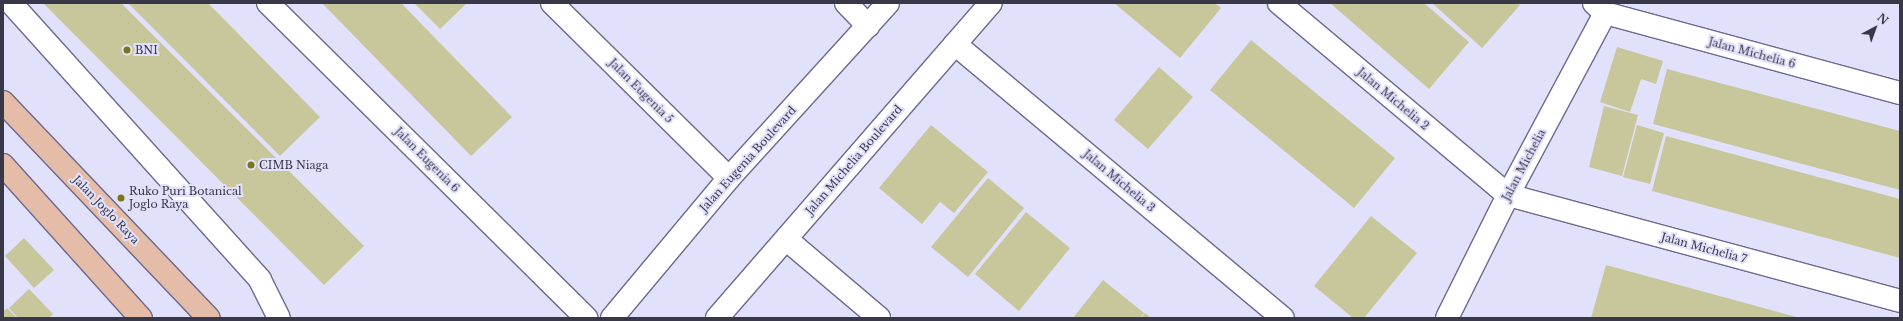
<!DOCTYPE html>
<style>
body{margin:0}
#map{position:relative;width:1903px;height:321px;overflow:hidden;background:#e2e1fc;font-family:"Libre Baskerville",serif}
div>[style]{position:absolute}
.building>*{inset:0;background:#c7c79b}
.roads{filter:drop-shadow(1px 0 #6d6a90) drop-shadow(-1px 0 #6d6a90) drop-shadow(0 1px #6d6a90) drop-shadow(0 -1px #6d6a90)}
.minor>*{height:22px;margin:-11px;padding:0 11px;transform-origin:11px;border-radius:11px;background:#fff}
.major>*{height:22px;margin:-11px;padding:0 11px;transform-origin:11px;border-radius:11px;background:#e4bca8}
.dots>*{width:11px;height:11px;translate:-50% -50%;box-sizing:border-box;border:2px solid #e2e1fc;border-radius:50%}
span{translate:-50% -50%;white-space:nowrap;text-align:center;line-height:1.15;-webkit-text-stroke:4px #e2e1fc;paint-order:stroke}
.poi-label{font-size:11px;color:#393849}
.left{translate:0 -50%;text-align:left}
.street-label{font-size:11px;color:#393849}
.frame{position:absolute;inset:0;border:4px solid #393849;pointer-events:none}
.north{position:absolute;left:1855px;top:8px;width:40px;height:40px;-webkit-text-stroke:3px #e2e1fc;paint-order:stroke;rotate:41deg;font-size:11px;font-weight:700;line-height:16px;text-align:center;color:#393849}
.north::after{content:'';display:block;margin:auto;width:14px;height:18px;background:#393849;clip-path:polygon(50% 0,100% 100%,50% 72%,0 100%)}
</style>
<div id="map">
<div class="building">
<div style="clip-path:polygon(43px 3px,121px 3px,364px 246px,324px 285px)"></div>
<div style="clip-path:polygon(128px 3px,208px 3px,320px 117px,280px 156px)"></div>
<div style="clip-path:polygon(322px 3px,401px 3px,512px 117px,471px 156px)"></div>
<div style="clip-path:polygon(414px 3px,467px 3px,440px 29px)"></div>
<div style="clip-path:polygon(1114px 3px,1215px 3px,1221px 8px,1180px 58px)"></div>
<div style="clip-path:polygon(1330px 3px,1424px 3px,1469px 42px,1429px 89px)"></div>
<div style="clip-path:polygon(1432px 3px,1517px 3px,1520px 5px,1482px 48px)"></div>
<div style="clip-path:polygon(1251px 40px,1395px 158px,1354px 208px,1210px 90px)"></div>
<div style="clip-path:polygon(1617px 47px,1663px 61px,1656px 84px,1641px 79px,1630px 112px,1600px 102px)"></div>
<div style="clip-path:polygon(1159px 67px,1193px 97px,1148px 149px,1114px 120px)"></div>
<div style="clip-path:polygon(1667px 69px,1900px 131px,1900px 190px,1653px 124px)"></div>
<div style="clip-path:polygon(1604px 106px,1638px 115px,1622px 176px,1589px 167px)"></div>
<div style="clip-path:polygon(931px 125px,988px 172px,954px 213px,940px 202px,922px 224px,879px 188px)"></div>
<div style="clip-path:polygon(1637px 125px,1664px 133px,1650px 184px,1623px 177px)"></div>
<div style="clip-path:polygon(1666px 136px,1900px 199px,1900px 258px,1652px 191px)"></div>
<div style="clip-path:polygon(988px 178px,1024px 208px,968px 277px,931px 247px)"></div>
<div style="clip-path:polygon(1026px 212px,1070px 248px,1019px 311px,975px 274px)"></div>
<div style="clip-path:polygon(1371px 216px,1417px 253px,1364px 318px,1353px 318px,1314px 286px)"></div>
<div style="clip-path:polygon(24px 238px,54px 270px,34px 288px,5px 256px)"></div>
<div style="clip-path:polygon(1606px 265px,1800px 318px,1591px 318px)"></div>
<div style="clip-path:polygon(1103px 280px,1144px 313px,1140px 318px,1073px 318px)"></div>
<div style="clip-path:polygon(29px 289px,53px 314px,49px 318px,18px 318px,9px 308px)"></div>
<div style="clip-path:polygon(7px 308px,17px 318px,3px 318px,3px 312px)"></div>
<div style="clip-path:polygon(1145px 313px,1151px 318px,1141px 318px)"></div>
</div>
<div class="roads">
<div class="minor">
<div style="left:11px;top:3px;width:372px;rotate:48deg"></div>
<div style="left:260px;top:280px;width:42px;rotate:63.4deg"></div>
<div style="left:268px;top:3px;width:448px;rotate:44.7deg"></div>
<div style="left:552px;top:3px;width:249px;rotate:44.7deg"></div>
<div style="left:846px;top:3px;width:32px;rotate:46deg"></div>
<div style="left:1279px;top:3px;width:299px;rotate:40deg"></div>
<div style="left:1508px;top:195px;width:406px;rotate:15.1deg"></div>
<div style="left:1594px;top:3px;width:15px;rotate:42deg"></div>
<div style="left:1605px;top:13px;width:306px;rotate:15.2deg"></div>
<div style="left:955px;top:44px;width:427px;rotate:39.9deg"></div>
<div style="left:786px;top:239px;width:122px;rotate:40.3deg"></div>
<div style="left:612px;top:318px;width:182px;rotate:-50.1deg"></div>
<div style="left:729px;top:178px;width:236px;rotate:-47.7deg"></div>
<div style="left:717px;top:318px;width:417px;rotate:-49deg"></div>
<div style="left:1447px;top:318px;width:137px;rotate:-63.6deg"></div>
<div style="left:1508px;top:195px;width:206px;rotate:-61.9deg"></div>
</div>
<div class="major">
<div style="left:3px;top:102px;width:298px;rotate:46.4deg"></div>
<div style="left:3px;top:165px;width:206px;rotate:48deg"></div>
</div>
</div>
<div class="dots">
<div style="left:127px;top:50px;background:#79761b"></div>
<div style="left:251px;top:165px;background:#79761b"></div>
<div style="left:121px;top:198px;background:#79761b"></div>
</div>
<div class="poi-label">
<span class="left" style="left:135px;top:50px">BNI</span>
<span class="left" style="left:259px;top:165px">CIMB Niaga</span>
<span class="left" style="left:129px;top:198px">Ruko Puri Botanical<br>Joglo Raya</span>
</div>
<div class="street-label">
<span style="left:1752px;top:53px;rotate:15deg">Jalan Michelia 6</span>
<span style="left:641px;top:91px;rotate:45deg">Jalan Eugenia 5</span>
<span style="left:1393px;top:99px;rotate:40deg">Jalan Michelia 2</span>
<span style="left:748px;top:159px;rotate:-48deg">Jalan Eugenia Boulevard</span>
<span style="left:427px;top:160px;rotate:45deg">Jalan Eugenia 6</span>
<span style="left:854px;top:160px;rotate:-49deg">Jalan Michelia Boulevard</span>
<span style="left:1524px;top:165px;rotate:-62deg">Jalan Michelia</span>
<span style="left:1119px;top:181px;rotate:40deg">Jalan Michelia 3</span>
<span style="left:106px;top:210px;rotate:46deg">Jalan Joglo Raya</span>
<span style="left:1704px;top:248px;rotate:15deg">Jalan Michelia 7</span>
</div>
<div class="frame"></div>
<div class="north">N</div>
</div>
